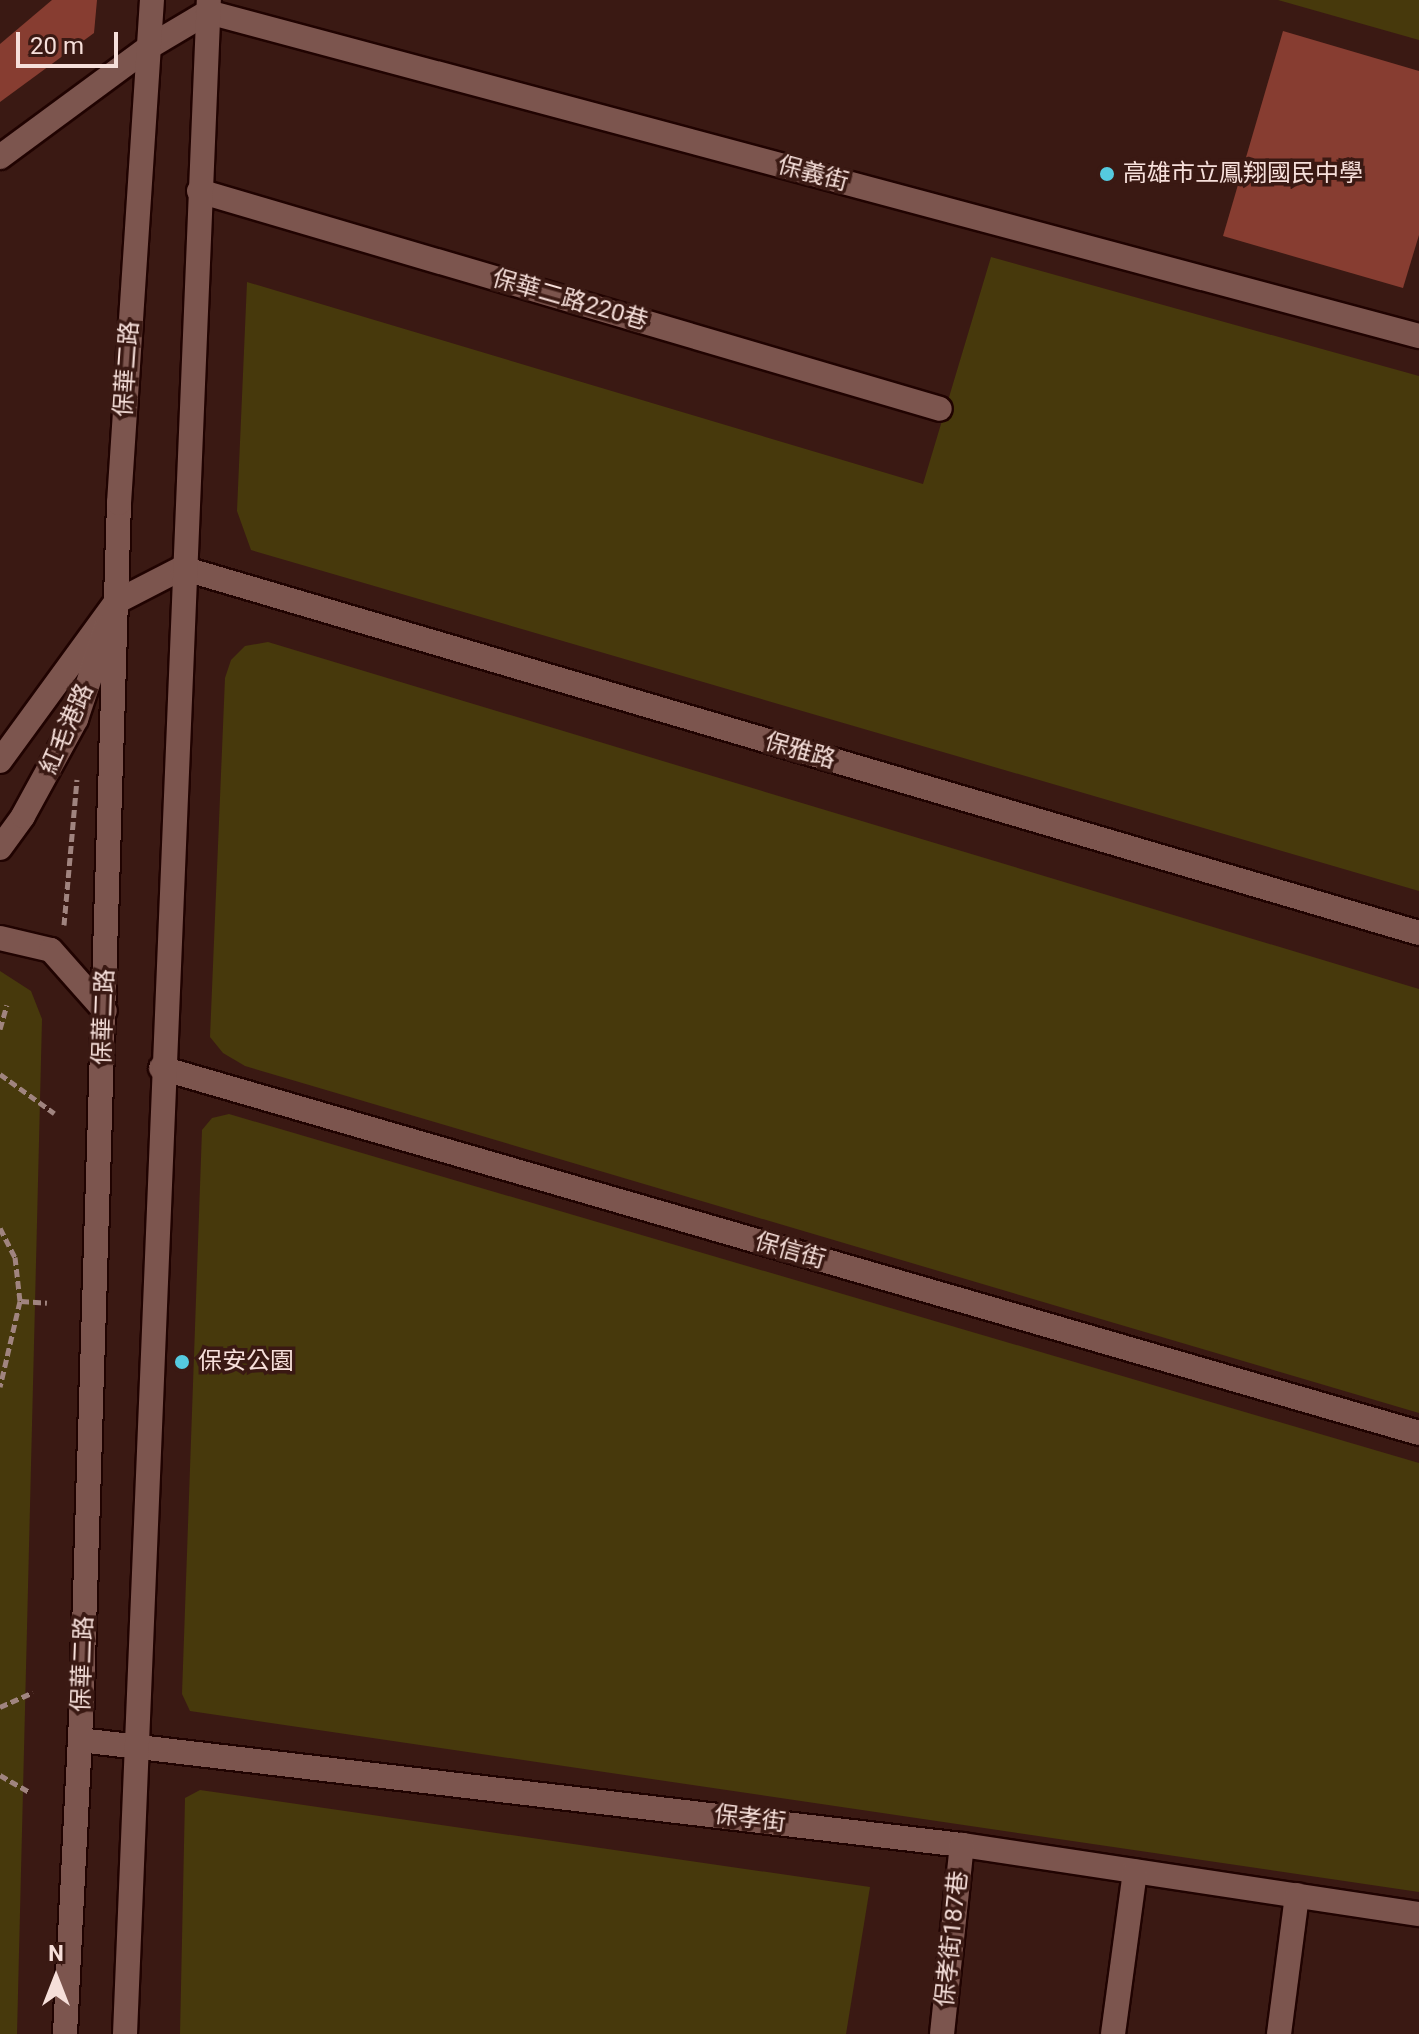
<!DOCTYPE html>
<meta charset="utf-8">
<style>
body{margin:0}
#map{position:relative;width:1419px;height:2034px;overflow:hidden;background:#3a1913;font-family:Roboto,"Noto Sans TC",sans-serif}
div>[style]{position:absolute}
.green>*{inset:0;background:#47390c}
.building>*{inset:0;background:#873d31}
.path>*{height:5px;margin-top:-2.5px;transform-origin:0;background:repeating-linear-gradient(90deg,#a0847f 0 8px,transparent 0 12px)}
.roads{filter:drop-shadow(2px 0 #200301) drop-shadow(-2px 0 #200301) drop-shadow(0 2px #200301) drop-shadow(0 -2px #200301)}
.minor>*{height:24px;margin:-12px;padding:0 12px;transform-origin:12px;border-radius:12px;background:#7c554e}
.dots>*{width:22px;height:22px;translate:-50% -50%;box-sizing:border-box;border:4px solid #3a1913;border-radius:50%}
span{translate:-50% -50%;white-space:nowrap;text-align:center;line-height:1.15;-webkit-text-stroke:7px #3a1913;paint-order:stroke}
.street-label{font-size:24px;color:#f6dfda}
.poi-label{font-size:24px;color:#f6dfda}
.left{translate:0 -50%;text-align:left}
.north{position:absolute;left:16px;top:1938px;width:80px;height:80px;-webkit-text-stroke:6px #3a1913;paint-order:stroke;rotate:0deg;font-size:22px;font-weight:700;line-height:32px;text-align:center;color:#f6dfda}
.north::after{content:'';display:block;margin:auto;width:28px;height:36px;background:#f6dfda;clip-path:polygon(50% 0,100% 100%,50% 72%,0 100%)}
.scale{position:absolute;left:16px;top:32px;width:102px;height:36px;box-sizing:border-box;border:4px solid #f6dfda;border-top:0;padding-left:10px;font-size:24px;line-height:28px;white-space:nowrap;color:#f6dfda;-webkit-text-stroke:6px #3a1913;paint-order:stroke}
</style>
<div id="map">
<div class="green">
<div style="clip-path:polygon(1278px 0,1419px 0,1419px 40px)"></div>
<div style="clip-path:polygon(991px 257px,1419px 376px,1419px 891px,251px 550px,237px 511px,247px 282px,923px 484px)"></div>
<div style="clip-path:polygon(268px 642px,1419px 989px,1419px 1413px,245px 1066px,223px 1053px,210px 1037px,225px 678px,231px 660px,245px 646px)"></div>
<div style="clip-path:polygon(0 971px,31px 991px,42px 1019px,17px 2034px,0 2034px)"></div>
<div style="clip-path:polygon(229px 1114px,1419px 1463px,1419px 1892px,190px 1711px,182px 1694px,202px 1130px,212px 1118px)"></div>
<div style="clip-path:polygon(200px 1790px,870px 1887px,846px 2034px,180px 2034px,185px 1798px)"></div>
</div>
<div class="building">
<div style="clip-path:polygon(52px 0,97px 0,94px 33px,0 102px,0 44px)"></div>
<div style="clip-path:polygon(1283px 31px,1419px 71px,1419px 235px,1403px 288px,1223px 236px)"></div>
</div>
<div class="path">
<div style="left:64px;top:925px;width:146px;rotate:-84.9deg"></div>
<div style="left:0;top:1029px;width:25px;rotate:-74deg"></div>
<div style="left:0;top:1074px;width:67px;rotate:35.8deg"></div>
<div style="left:0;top:1228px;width:33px;rotate:63deg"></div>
<div style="left:15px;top:1257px;width:44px;rotate:83.5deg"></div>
<div style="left:20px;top:1301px;width:88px;rotate:103.1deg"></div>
<div style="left:21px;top:1301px;width:26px;rotate:4deg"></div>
<div style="left:0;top:1707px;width:36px;rotate:-24deg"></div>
<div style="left:0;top:1775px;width:34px;rotate:30deg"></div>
</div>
<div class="roads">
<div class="minor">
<div style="left:0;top:157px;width:185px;rotate:-36.4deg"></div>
<div style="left:149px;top:47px;width:69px;rotate:-30.7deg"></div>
<div style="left:208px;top:12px;width:1254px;rotate:14.98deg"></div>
<div style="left:199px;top:191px;width:772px;rotate:16.39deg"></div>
<div style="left:0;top:761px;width:197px;rotate:-53.9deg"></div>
<div style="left:116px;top:602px;width:74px;rotate:-27.3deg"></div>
<div style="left:182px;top:568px;width:1290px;rotate:16.44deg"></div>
<div style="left:0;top:848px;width:39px;rotate:-54deg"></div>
<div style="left:23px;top:816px;width:111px;rotate:-61.3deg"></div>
<div style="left:76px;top:719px;width:97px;rotate:-71.4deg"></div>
<div style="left:0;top:938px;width:52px;rotate:13.2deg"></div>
<div style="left:51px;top:950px;width:81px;rotate:48.5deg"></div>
<div style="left:161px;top:1068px;width:1310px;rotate:16.18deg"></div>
<div style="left:80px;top:1740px;width:888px;rotate:6.79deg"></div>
<div style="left:962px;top:1845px;width:462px;rotate:8.6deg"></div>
<div style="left:65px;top:2034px;width:341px;rotate:-87.1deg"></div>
<div style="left:82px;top:1693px;width:1191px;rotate:-88.22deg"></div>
<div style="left:119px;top:503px;width:504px;rotate:-86.25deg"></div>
<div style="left:125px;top:2034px;width:2036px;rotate:-87.64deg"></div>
<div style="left:942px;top:2034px;width:190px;rotate:-84deg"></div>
<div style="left:1113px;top:2034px;width:164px;rotate:-82.3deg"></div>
<div style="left:1279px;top:2034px;width:140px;rotate:-82.6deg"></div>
</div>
</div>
<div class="dots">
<div style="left:1107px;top:174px;background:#55cadf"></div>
<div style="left:182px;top:1362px;background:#55cadf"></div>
</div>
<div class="street-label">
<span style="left:813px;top:174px;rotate:15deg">保義街</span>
<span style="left:570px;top:300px;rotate:16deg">保華二路220巷</span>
<span style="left:127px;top:369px;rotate:-86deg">保華二路</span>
<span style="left:67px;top:729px;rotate:-66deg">紅毛港路</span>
<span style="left:800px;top:751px;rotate:16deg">保雅路</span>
<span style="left:104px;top:1017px;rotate:-88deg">保華二路</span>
<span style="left:790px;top:1251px;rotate:16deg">保信街</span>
<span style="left:83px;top:1664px;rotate:-88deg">保華二路</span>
<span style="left:750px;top:1819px;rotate:7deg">保孝街</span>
<span style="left:952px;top:1939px;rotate:-84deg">保孝街187巷</span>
</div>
<div class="poi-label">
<span class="left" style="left:1123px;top:174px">高雄市立鳳翔國民中學</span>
<span class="left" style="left:198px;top:1362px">保安公園</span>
</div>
<div class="north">N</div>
<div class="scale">20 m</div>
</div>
